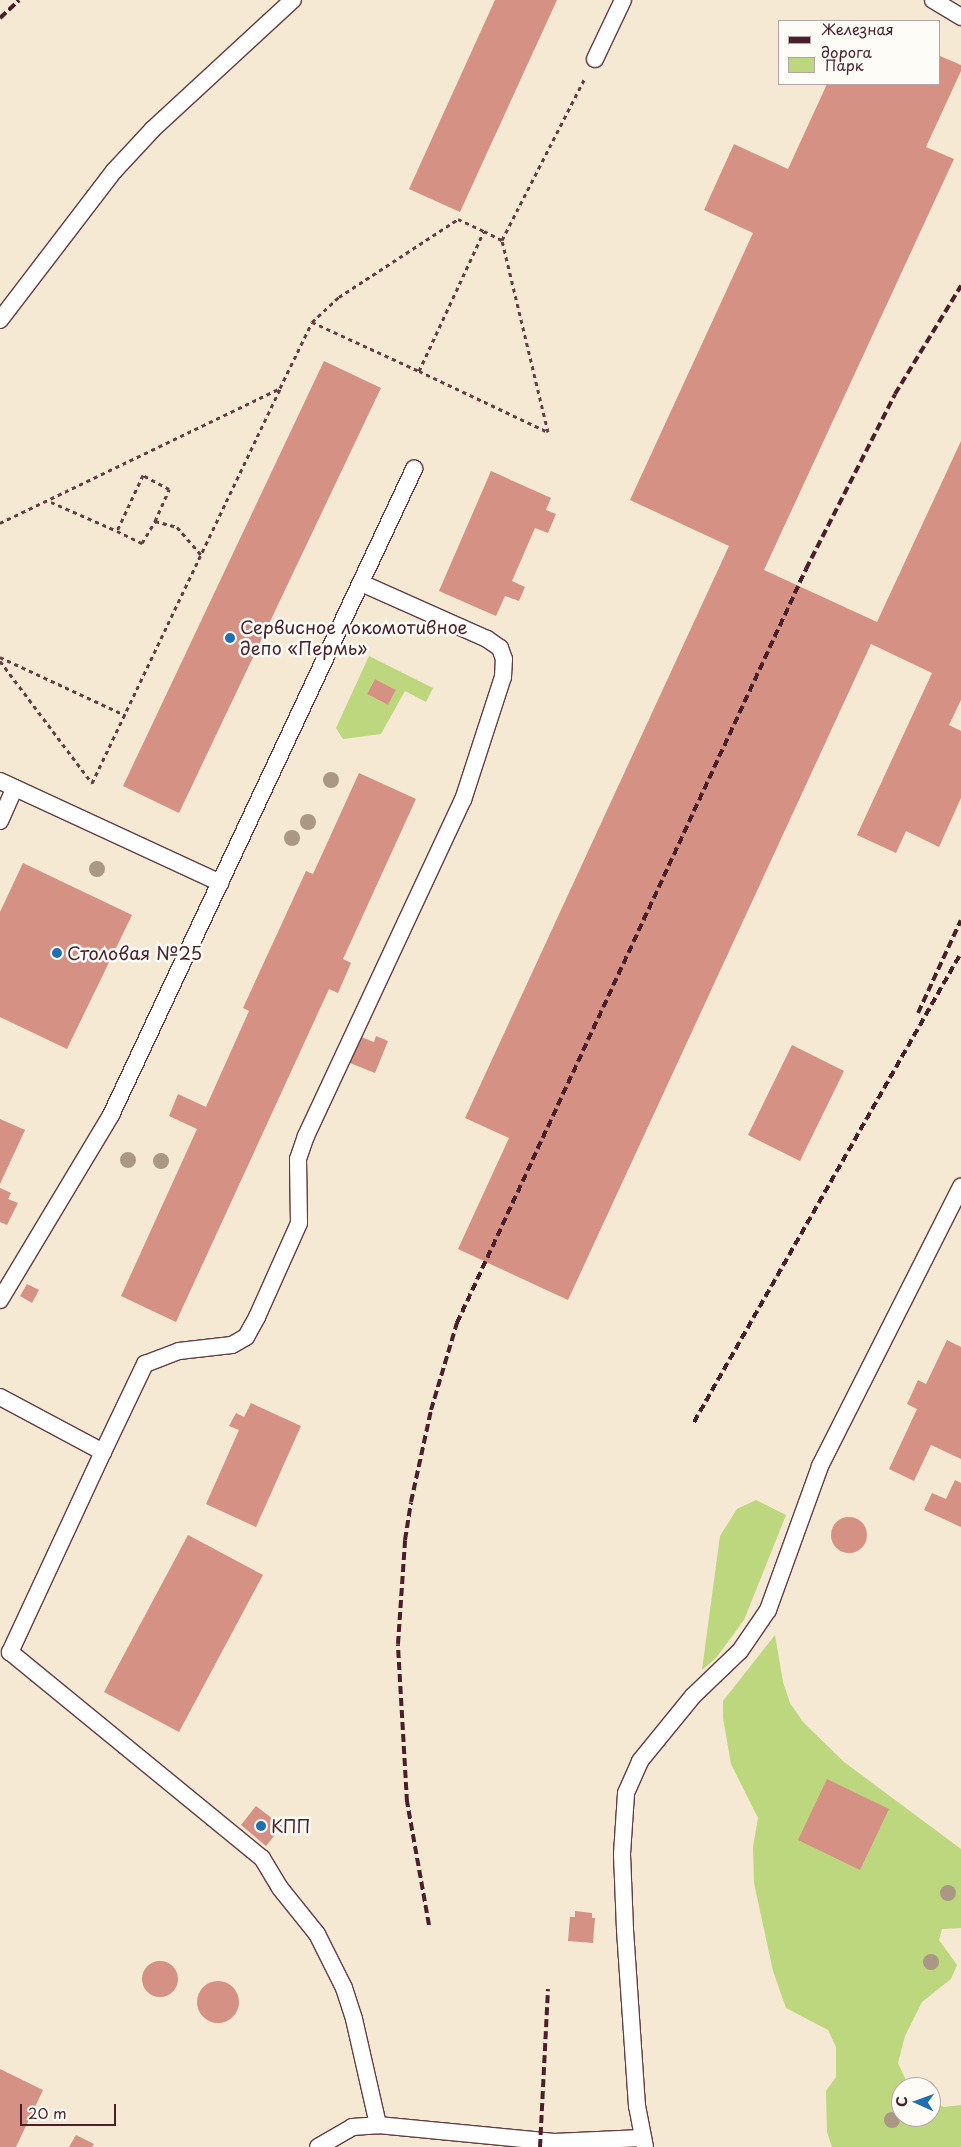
<!DOCTYPE html>
<meta charset="utf-8">
<style>
body{margin:0}
#map{position:relative;width:961px;height:2147px;overflow:hidden;background:#f5e9d3;font-family:"Playpen Sans",sans-serif}
div>[style]{position:absolute}
.green>*{inset:0;background:#bcd77d}
.building>*{inset:0;background:#d59184}
.round{border-radius:50%}
.path>*{height:3px;margin-top:-1.5px;transform-origin:0;background:repeating-linear-gradient(90deg,#643d44 0 4px,transparent 0 8px)}
.roads{filter:drop-shadow(1px 0 #643d44) drop-shadow(-1px 0 #643d44) drop-shadow(0 1px #643d44) drop-shadow(0 -1px #643d44)}
.lane>*{height:16px;margin:-8px;padding:0 8px;transform-origin:8px;border-radius:8px;background:#fff}
.rail>*{height:4px;margin-top:-2px;transform-origin:0;background:repeating-linear-gradient(90deg,#4a1f2b 0 8px,transparent 0 12px)}
.trees>*{width:16px;height:16px;margin:-8px;border-radius:50%;background:#aa9884}
.dots>*{width:14px;height:14px;translate:-50% -50%;box-sizing:border-box;border:2px solid #fdfcf7;border-radius:50%}
span{translate:-50% -50%;white-space:nowrap;text-align:center;line-height:1.15;-webkit-text-stroke:5px #fdfcf7;paint-order:stroke}
.poi-label{font-size:18px;color:#4a1f2b}
.left{translate:0 -50%;text-align:left}
.legend{position:absolute;left:778px;top:20px;width:162px;height:65px;box-sizing:border-box;background:#fdfcf7;border:1px solid #b5a4a5;margin:0;padding:6px 9px;list-style:none;font-size:15px;color:#4a1f2b}
.legend li{display:flex;align-items:center;gap:10px;height:25px}
.legend b{width:25px;border:1px solid #b5a4a5}
.north{position:absolute;left:891px;top:2077px;width:50px;height:50px;box-sizing:border-box;background:#fdfcf7;border:1px solid #b5a4a5;border-radius:50%;rotate:272deg;font-size:14px;font-weight:700;line-height:20px;text-align:center;color:#4a1f2b}
.north::after{content:'';display:block;margin:auto;width:18px;height:22px;background:#1f6fb2;clip-path:polygon(50% 0,100% 100%,50% 72%,0 100%)}
.scale{position:absolute;left:20px;top:2104px;width:96px;height:22px;box-sizing:border-box;border:2px solid #4a1f2b;border-top:0;padding-left:6px;font-size:15px;line-height:18px;white-space:nowrap;color:#4a1f2b;-webkit-text-stroke:4px #fdfcf7;paint-order:stroke}
</style>
<div id="map">
<div class="green">
<div style="clip-path:polygon(evenodd,369px 656px,433px 688px,426px 702px,405px 691px,381px 734px,343px 739px,336px 728px,369px 656px,375px 679px,396px 690px,388px 705px,367px 694px,375px 679px)"></div>
<div style="clip-path:polygon(756px 1500px,786px 1515px,744px 1620px,716px 1658px,702px 1670px,720px 1536px,737px 1509px)"></div>
<div style="clip-path:polygon(775px 1635px,783px 1682px,790px 1703px,803px 1722px,844px 1762px,961px 1849px,961px 1928px,942px 1929px,939px 1940px,957px 1965px,951px 1979px,922px 2002px,905px 2036px,898px 2063px,909px 2087px,901px 2087px,901px 2117px,931px 2117px,931px 2101px,944px 2107px,961px 2105px,961px 2147px,832px 2147px,827px 2132px,826px 2091px,836px 2077px,836px 2047px,828px 2030px,786px 2008px,773px 1971px,754px 1883px,753px 1847px,758px 1818px,731px 1764px,723px 1718px,723px 1701px)"></div>
</div>
<div class="building">
<div style="clip-path:polygon(495px 0,557px 0,460px 212px,409px 189px)"></div>
<div style="clip-path:polygon(940px 56px,961px 65px,961px 71px,926px 147px,954px 159px,764px 570px,877px 622px,961px 441px,961px 700px,949px 725px,961px 731px,961px 798px,939px 847px,906px 831px,896px 853px,857px 835px,932px 673px,871px 644px,568px 1300px,458px 1249px,509px 1138px,465px 1118px,729px 546px,630px 500px,753px 233px,704px 210px,734px 144px,788px 169px,827px 84px,940px 84px)"></div>
<div style="clip-path:polygon(324px 361px,381px 388px,179px 813px,123px 786px)"></div>
<div style="clip-path:polygon(491px 471px,551px 498px,546px 510px,556px 514px,548px 533px,535px 528px,512px 581px,525px 587px,519px 601px,505px 596px,496px 616px,439px 591px)"></div>
<div style="clip-path:polygon(375px 679px,396px 690px,388px 705px,367px 694px)"></div>
<div style="clip-path:polygon(359px 773px,416px 799px,343px 959px,351px 963px,338px 993px,329px 989px,176px 1322px,121px 1296px,197px 1129px,169px 1116px,178px 1094px,206px 1107px,249px 1011px,243px 1008px,306px 871px,313px 874px)"></div>
<div style="clip-path:polygon(23px 863px,132px 915px,67px 1049px,0 1017px,0 912px)"></div>
<div style="clip-path:polygon(356px 1035px,374px 1042px,376px 1036px,388px 1041px,375px 1073px,345px 1061px)"></div>
<div style="clip-path:polygon(792px 1045px,844px 1071px,800px 1161px,748px 1135px)"></div>
<div style="clip-path:polygon(0 1119px,25px 1130px,0 1184px)"></div>
<div style="clip-path:polygon(0 1188px,11px 1193px,8px 1199px,18px 1203px,7px 1225px,0 1222px)"></div>
<div style="clip-path:polygon(27px 1284px,39px 1290px,32px 1303px,20px 1296px)"></div>
<div style="clip-path:polygon(947px 1340px,961px 1347px,961px 1459px,931px 1445px,914px 1481px,889px 1469px,917px 1409px,907px 1404px,918px 1380px,926px 1384px)"></div>
<div style="clip-path:polygon(251px 1403px,301px 1426px,256px 1527px,206px 1504px,239px 1430px,229px 1426px,236px 1413px,244px 1417px)"></div>
<div style="clip-path:polygon(955px 1480px,961px 1483px,961px 1527px,924px 1510px,932px 1493px,946px 1499px)"></div>
<div class="round" style="left:831px;top:1517px;width:36px;height:36px"></div>
<div style="clip-path:polygon(188px 1535px,263px 1575px,179px 1732px,104px 1692px)"></div>
<div style="clip-path:polygon(827px 1779px,889px 1809px,860px 1870px,798px 1840px)"></div>
<div style="clip-path:polygon(256px 1806px,282px 1826px,266px 1846px,241px 1825px)"></div>
<div style="clip-path:polygon(575px 1911px,592px 1913px,592px 1918px,595px 1918px,593px 1943px,568px 1941px,570px 1917px,575px 1917px)"></div>
<div class="round" style="left:142px;top:1961px;width:36px;height:36px"></div>
<div class="round" style="left:197px;top:1981px;width:42px;height:42px"></div>
<div style="clip-path:polygon(0 2069px,43px 2090px,16px 2147px,0 2147px)"></div>
<div style="clip-path:polygon(76px 2135px,94px 2144px,92px 2147px,69px 2147px)"></div>
</div>
<div class="path">
<div style="left:312px;top:322px;width:37px;rotate:-43deg"></div>
<div style="left:339px;top:297px;width:142px;rotate:-33.2deg"></div>
<div style="left:458px;top:219px;width:29px;rotate:25deg"></div>
<div style="left:419px;top:371px;width:143px;rotate:25.3deg"></div>
<div style="left:548px;top:432px;width:197px;rotate:-103.5deg"></div>
<div style="left:51px;top:502px;width:72px;rotate:23.7deg"></div>
<div style="left:155px;top:521px;width:35px;rotate:-66deg"></div>
<div style="left:169px;top:489px;width:30px;rotate:-152deg"></div>
<div style="left:143px;top:475px;width:62px;rotate:114.9deg"></div>
<div style="left:117px;top:531px;width:28px;rotate:26deg"></div>
<div style="left:142px;top:543px;width:26px;rotate:-59deg"></div>
<div style="left:155px;top:521px;width:23px;rotate:15deg"></div>
<div style="left:177px;top:527px;width:37px;rotate:49deg"></div>
<div style="left:0;top:523px;width:311px;rotate:-25.7deg"></div>
<div style="left:280px;top:388px;width:73px;rotate:-64.1deg"></div>
<div style="left:312px;top:322px;width:118px;rotate:24.6deg"></div>
<div style="left:419px;top:371px;width:154px;rotate:-65.1deg"></div>
<div style="left:484px;top:231px;width:20px;rotate:27deg"></div>
<div style="left:502px;top:240px;width:180px;rotate:-62.9deg"></div>
<div style="left:0;top:657px;width:138px;rotate:24.9deg"></div>
<div style="left:0;top:661px;width:153px;rotate:53deg"></div>
<div style="left:92px;top:783px;width:437px;rotate:-64.5deg"></div>
</div>
<div class="roads">
<div class="lane">
<div style="left:933px;top:0;width:33px;rotate:31deg"></div>
<div style="left:595px;top:59px;width:65px;rotate:-64.6deg"></div>
<div style="left:0;top:320px;width:188px;rotate:-52.6deg"></div>
<div style="left:114px;top:171px;width:57px;rotate:-47.1deg"></div>
<div style="left:153px;top:129px;width:190px;rotate:-42.7deg"></div>
<div style="left:0;top:781px;width:243px;rotate:24.8deg"></div>
<div style="left:0;top:821px;width:36px;rotate:-66deg"></div>
<div style="left:0;top:1300px;width:216px;rotate:-59deg"></div>
<div style="left:111px;top:1115px;width:714px;rotate:-64.87deg"></div>
<div style="left:0;top:1397px;width:117px;rotate:28.1deg"></div>
<div style="left:103px;top:1452px;width:221px;rotate:114.9deg"></div>
<div style="left:10px;top:1652px;width:325px;rotate:39.3deg"></div>
<div style="left:262px;top:1858px;width:35px;rotate:59deg"></div>
<div style="left:280px;top:1888px;width:59px;rotate:51.2deg"></div>
<div style="left:317px;top:1934px;width:60px;rotate:63.4deg"></div>
<div style="left:344px;top:1988px;width:33px;rotate:72deg"></div>
<div style="left:354px;top:2019px;width:109px;rotate:77.2deg"></div>
<div style="left:103px;top:1452px;width:98px;rotate:-64.5deg"></div>
<div style="left:145px;top:1364px;width:36px;rotate:-21deg"></div>
<div style="left:179px;top:1351px;width:53px;rotate:-6.5deg"></div>
<div style="left:232px;top:1345px;width:16px;rotate:-30deg"></div>
<div style="left:246px;top:1337px;width:23px;rotate:-61deg"></div>
<div style="left:257px;top:1317px;width:103px;rotate:-65.9deg"></div>
<div style="left:299px;top:1223px;width:64px;rotate:-90.9deg"></div>
<div style="left:298px;top:1159px;width:24px;rotate:-71deg"></div>
<div style="left:306px;top:1136px;width:371px;rotate:-65deg"></div>
<div style="left:463px;top:800px;width:129px;rotate:-72deg"></div>
<div style="left:503px;top:677px;width:18px;rotate:-87deg"></div>
<div style="left:504px;top:659px;width:12px;rotate:-110deg"></div>
<div style="left:500px;top:648px;width:16px;rotate:-145deg"></div>
<div style="left:487px;top:639px;width:138px;rotate:-156deg"></div>
<div style="left:318px;top:2147px;width:39px;rotate:-30deg"></div>
<div style="left:352px;top:2127px;width:26px;rotate:-4deg"></div>
<div style="left:378px;top:2125px;width:177px;rotate:5.5deg"></div>
<div style="left:554px;top:2142px;width:88px;rotate:-2.6deg"></div>
<div style="left:645px;top:2147px;width:42px;rotate:-101deg"></div>
<div style="left:637px;top:2106px;width:177px;rotate:-93.9deg"></div>
<div style="left:625px;top:1929px;width:75px;rotate:-92.3deg"></div>
<div style="left:622px;top:1854px;width:61px;rotate:-86.2deg"></div>
<div style="left:626px;top:1793px;width:35px;rotate:-66deg"></div>
<div style="left:640px;top:1761px;width:84px;rotate:-50.8deg"></div>
<div style="left:693px;top:1696px;width:65px;rotate:-43.8deg"></div>
<div style="left:740px;top:1651px;width:50px;rotate:-55.7deg"></div>
<div style="left:768px;top:1610px;width:153px;rotate:-70.1deg"></div>
<div style="left:820px;top:1466px;width:313px;rotate:-63.2deg"></div>
</div>
</div>
<div class="rail">
<div style="left:0;top:18px;width:26px;rotate:-43deg"></div>
<div style="left:918px;top:1013px;width:102px;rotate:-65.2deg"></div>
<div style="left:694px;top:1422px;width:540px;rotate:-60.35deg"></div>
<div style="left:429px;top:1925px;width:125px;rotate:-100.1deg"></div>
<div style="left:407px;top:1802px;width:158px;rotate:-93.3deg"></div>
<div style="left:398px;top:1644px;width:104px;rotate:-86.1deg"></div>
<div style="left:405px;top:1540px;width:38px;rotate:-81deg"></div>
<div style="left:411px;top:1502px;width:94px;rotate:-77.7deg"></div>
<div style="left:431px;top:1410px;width:91px;rotate:-73.4deg"></div>
<div style="left:457px;top:1323px;width:831px;rotate:-65.16deg"></div>
<div style="left:806px;top:569px;width:196px;rotate:-63deg"></div>
<div style="left:895px;top:394px;width:127px;rotate:-58.6deg"></div>
<div style="left:540px;top:2147px;width:158px;rotate:-87.1deg"></div>
</div>
<div class="trees">
<div style="left:331px;top:780px"></div>
<div style="left:308px;top:822px"></div>
<div style="left:292px;top:838px"></div>
<div style="left:97px;top:869px"></div>
<div style="left:128px;top:1160px"></div>
<div style="left:161px;top:1161px"></div>
<div style="left:948px;top:1893px"></div>
<div style="left:931px;top:1962px"></div>
<div style="left:892px;top:2120px"></div>
</div>
<div class="dots">
<div style="left:230px;top:638px;background:#1f6fb2"></div>
<div style="left:57px;top:953px;background:#1f6fb2"></div>
<div style="left:261px;top:1826px;background:#1f6fb2"></div>
</div>
<div class="poi-label">
<span class="left" style="left:240px;top:638px">Сервисное локомотивное<br>депо «Пермь»</span>
<span class="left" style="left:67px;top:953px">Столовая №25</span>
<span class="left" style="left:271px;top:1826px">КПП</span>
</div>
<ul class="legend">
<li><b style="height:6px;background:#4a1f2b"></b>Железная дорога</li>
<li><b style="height:14px;background:#bcd77d"></b>Парк</li>
</ul>
<div class="north">С</div>
<div class="scale">20 m</div>
</div>
